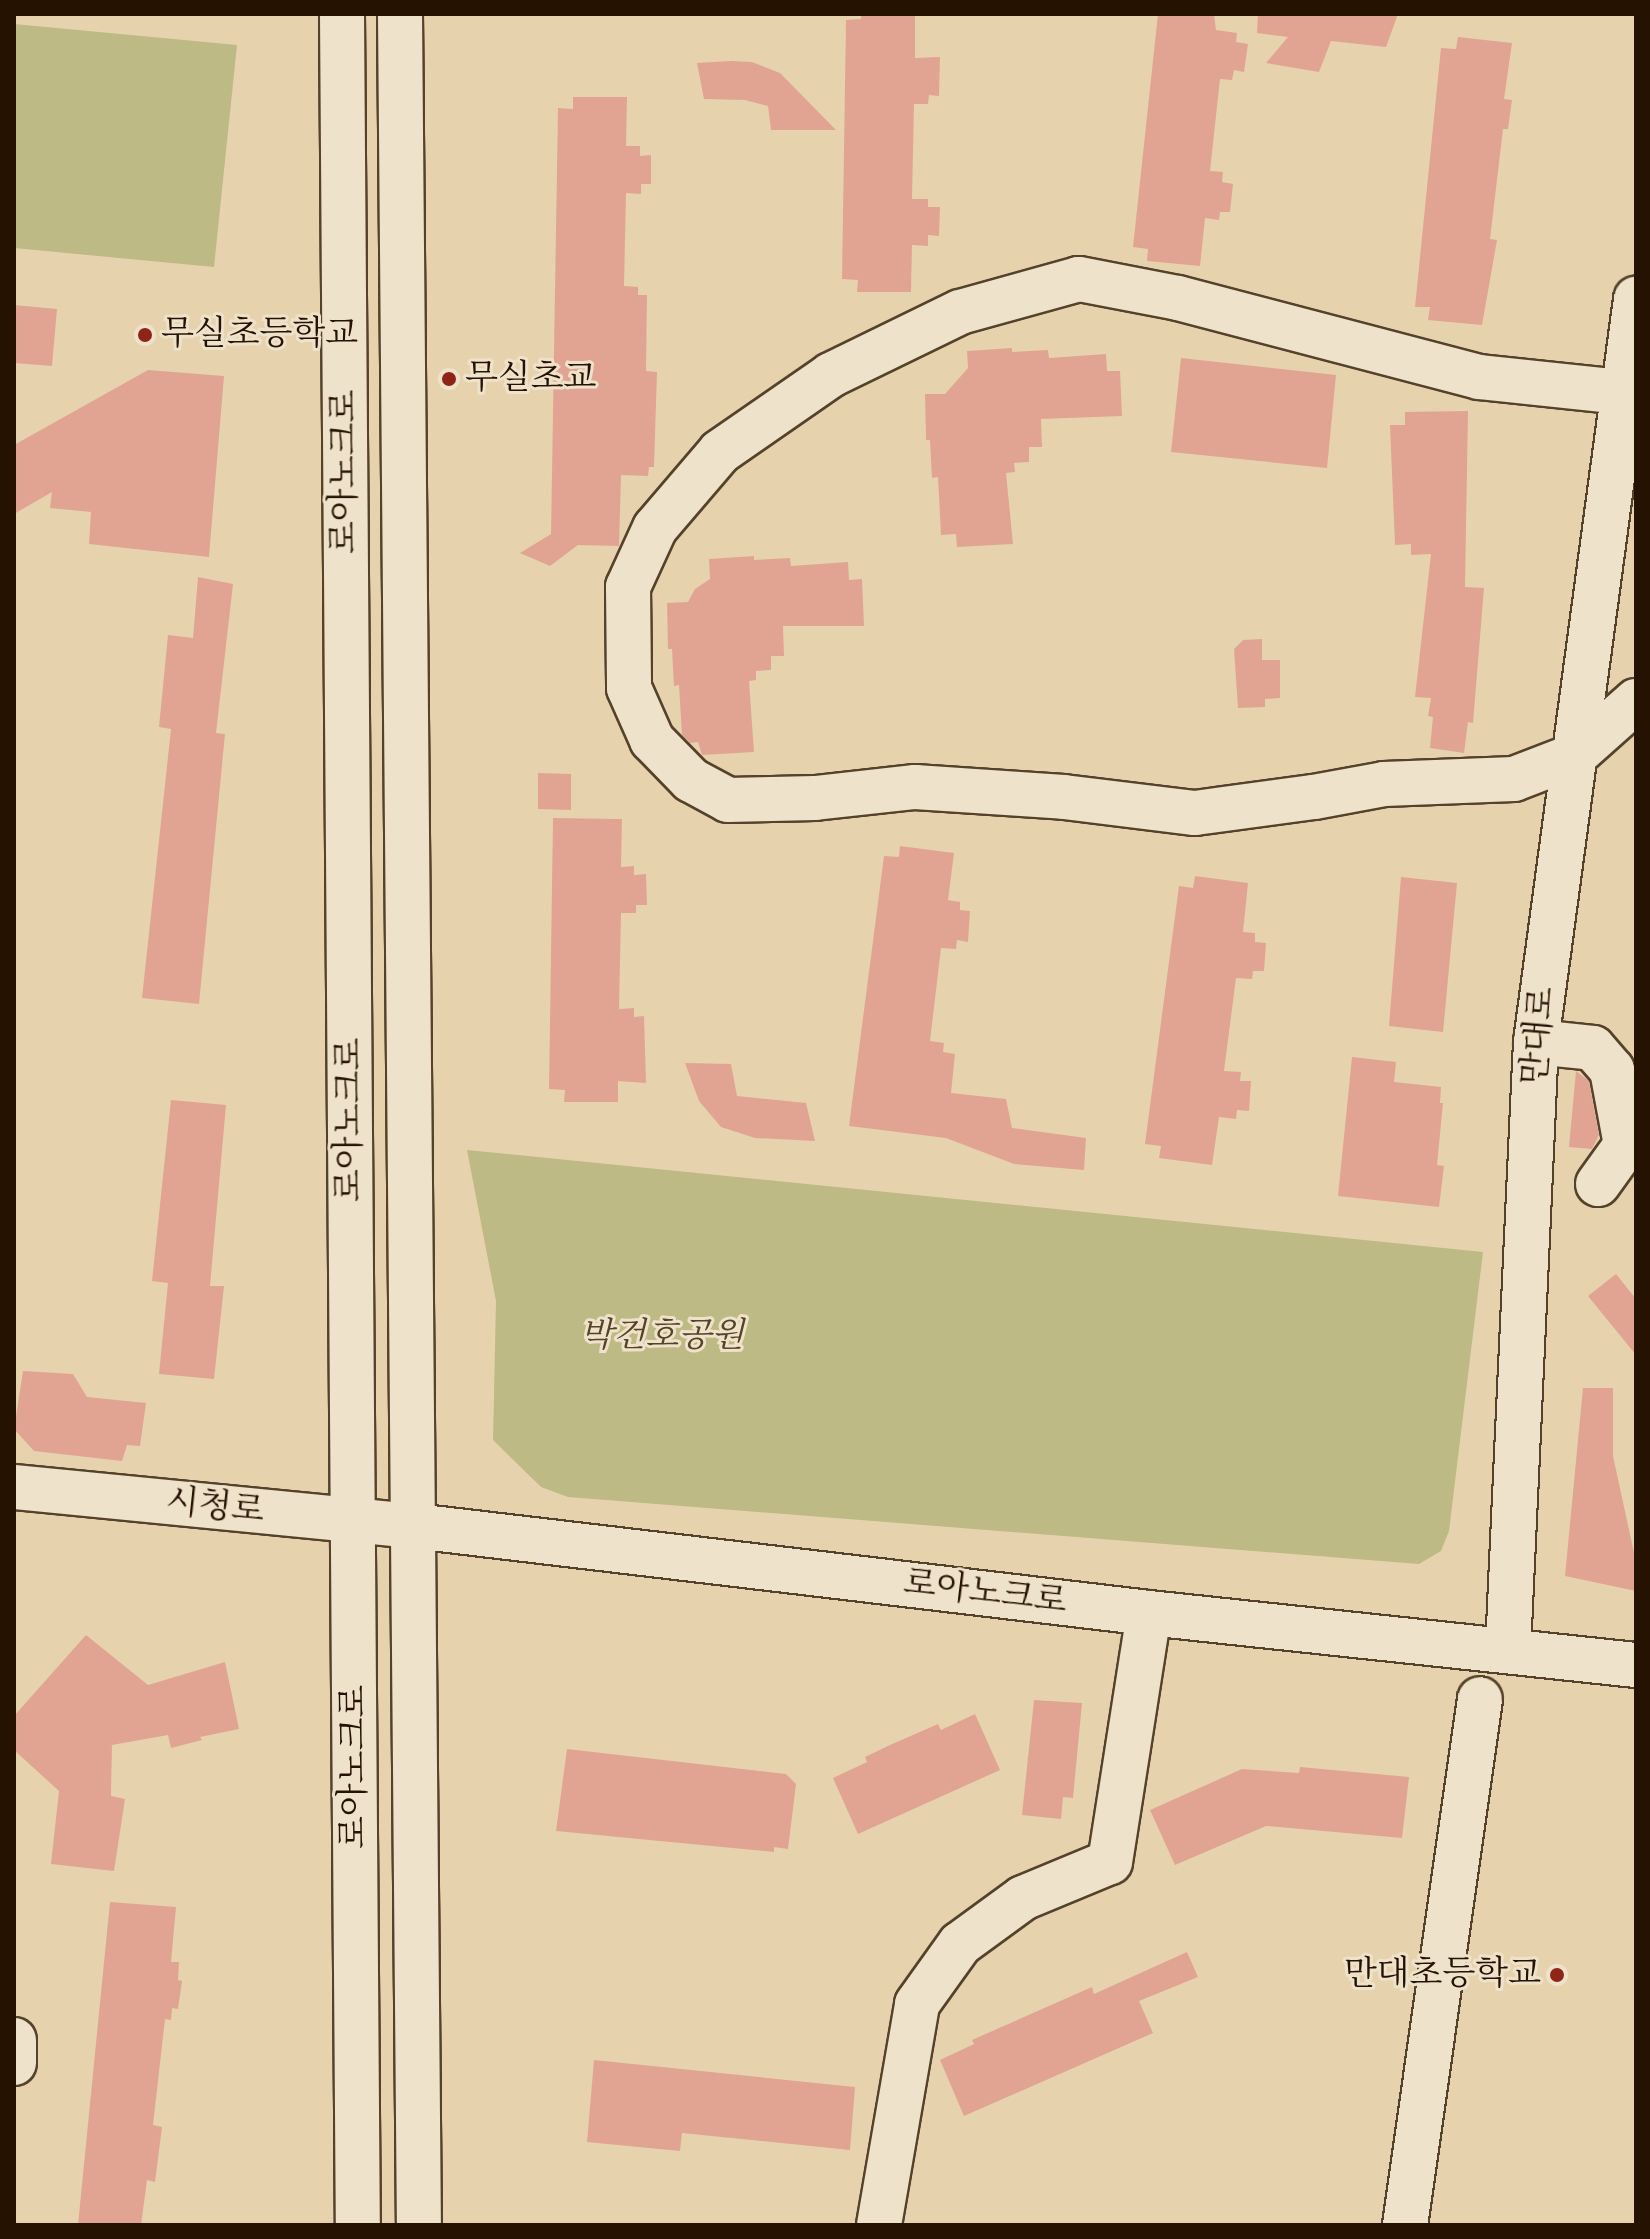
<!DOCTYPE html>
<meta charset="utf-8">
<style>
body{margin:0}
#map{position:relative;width:1650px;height:2239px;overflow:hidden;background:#e6d3ad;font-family:"IM FELL DW Pica","Noto Serif KR",serif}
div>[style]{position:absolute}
.green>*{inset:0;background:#bdba85}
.building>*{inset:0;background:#e1a493}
.roads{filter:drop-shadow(2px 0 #55422b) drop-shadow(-2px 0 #55422b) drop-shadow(0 2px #55422b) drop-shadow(0 -2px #55422b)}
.minor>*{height:44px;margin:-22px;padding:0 22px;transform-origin:22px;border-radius:22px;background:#efe2ca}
.dots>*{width:22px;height:22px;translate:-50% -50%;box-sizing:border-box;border:4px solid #efe2ca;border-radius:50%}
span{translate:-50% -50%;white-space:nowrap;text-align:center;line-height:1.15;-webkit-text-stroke:6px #efe2ca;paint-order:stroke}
.poi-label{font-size:34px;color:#251200}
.left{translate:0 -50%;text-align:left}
.right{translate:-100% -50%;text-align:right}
.street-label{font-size:34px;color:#251200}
.park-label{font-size:34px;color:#534428;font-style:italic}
.frame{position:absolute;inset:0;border:16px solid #251200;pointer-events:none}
</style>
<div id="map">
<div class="green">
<div style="clip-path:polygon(14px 24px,237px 45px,214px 267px,14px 248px)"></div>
<div style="clip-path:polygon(467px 1150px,1483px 1252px,1449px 1531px,1441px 1551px,1419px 1564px,568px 1497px,541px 1487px,493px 1440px,496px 1301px)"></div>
</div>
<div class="building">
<div style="clip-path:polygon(861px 14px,915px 14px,915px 58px,940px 57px,939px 96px,929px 95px,928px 104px,914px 104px,912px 199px,928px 199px,928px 207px,940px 207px,939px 236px,928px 235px,928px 246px,912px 245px,911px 292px,857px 292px,858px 280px,842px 279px,846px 20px,861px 19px)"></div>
<div style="clip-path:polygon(1158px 14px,1214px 14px,1216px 30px,1237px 33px,1236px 42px,1248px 44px,1244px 72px,1234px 70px,1232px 80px,1220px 79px,1210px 171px,1223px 172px,1222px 182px,1233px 184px,1230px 212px,1220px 212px,1219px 220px,1205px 218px,1200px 266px,1147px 261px,1148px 249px,1133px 247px)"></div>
<div style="clip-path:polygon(1258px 14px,1398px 14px,1386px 47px,1331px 41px,1319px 72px,1266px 63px,1288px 37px,1257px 33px)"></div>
<div style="clip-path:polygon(1458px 37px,1512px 43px,1504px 99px,1512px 100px,1508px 129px,1503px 129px,1490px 239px,1497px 240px,1482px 325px,1428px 320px,1430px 307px,1415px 307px,1441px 48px,1456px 49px)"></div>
<div style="clip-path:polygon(731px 61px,752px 62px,780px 73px,836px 130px,771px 130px,768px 106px,745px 100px,704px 99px,697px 63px)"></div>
<div style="clip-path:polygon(573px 97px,627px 97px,626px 146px,640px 146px,640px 156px,651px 155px,651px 184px,641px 184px,641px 194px,626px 193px,624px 286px,638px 287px,638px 295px,647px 295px,646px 371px,657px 372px,654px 467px,649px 467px,648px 476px,621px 475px,619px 546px,578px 545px,550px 566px,520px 553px,551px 534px,558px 108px,573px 109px)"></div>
<div style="clip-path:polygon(14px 305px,57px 309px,52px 366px,14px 363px)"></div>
<div style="clip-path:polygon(1012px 348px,1012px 352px,1048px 350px,1049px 358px,1106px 354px,1107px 371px,1120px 371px,1122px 416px,1041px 419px,1042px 447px,1029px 447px,1029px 462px,1014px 463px,1015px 472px,1006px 473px,1013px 544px,957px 547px,956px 534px,941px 535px,938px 477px,932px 478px,930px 440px,926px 440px,925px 394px,945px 394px,968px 368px,967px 351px)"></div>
<div style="clip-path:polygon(1181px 358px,1336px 375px,1327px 468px,1171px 452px)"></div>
<div style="clip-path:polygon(148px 370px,224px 376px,209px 557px,89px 544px,91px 512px,50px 508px,52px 492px,14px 514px,14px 445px)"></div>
<div style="clip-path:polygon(1468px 411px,1465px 587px,1484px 588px,1473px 723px,1468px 722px,1464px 753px,1430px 748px,1433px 717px,1428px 716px,1431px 698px,1415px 697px,1431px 554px,1411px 555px,1411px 544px,1395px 545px,1390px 425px,1405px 425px,1405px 412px)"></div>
<div style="clip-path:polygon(754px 556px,754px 560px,790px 558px,791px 566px,848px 562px,849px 580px,862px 579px,864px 626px,783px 626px,784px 656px,771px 656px,771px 670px,756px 671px,756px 680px,749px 681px,754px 752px,702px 755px,698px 742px,690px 743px,682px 735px,679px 685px,674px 686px,672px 649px,668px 649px,667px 603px,688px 602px,695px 589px,710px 579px,709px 559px)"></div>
<div style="clip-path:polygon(198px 577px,233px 584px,216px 733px,225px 734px,199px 1004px,142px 998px,171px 729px,159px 727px,168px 635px,193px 638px)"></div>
<div style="clip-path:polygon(1262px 639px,1262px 660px,1280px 660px,1280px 698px,1265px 699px,1265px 707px,1238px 708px,1234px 649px,1243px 640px)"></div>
<div style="clip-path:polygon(538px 773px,571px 774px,571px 810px,538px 809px)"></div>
<div style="clip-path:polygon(553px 818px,622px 819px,621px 867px,634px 866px,634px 875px,646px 874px,647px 905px,636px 905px,636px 913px,621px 913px,619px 1009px,634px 1008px,634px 1017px,644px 1016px,646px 1083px,618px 1081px,618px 1102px,564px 1102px,565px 1090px,549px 1089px)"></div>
<div style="clip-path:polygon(900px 846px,954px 853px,948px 900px,960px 902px,960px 910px,970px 911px,968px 942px,957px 940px,956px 949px,941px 948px,930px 1041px,944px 1043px,943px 1052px,955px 1054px,951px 1093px,1006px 1099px,1012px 1128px,1086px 1138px,1084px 1170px,1014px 1164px,946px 1138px,849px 1126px,884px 856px,899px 857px)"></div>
<div style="clip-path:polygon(1195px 876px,1248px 883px,1243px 932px,1255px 933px,1255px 942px,1266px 943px,1264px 971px,1253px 971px,1252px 979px,1236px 978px,1224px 1071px,1241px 1072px,1240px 1081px,1251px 1081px,1249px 1111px,1237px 1110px,1236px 1119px,1219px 1117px,1212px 1165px,1159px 1158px,1161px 1146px,1145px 1144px,1179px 886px,1193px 888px)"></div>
<div style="clip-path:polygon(1401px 877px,1457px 883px,1443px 1032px,1389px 1026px)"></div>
<div style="clip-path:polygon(1352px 1057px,1396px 1062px,1394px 1082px,1441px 1087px,1440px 1103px,1443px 1103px,1437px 1165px,1444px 1166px,1439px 1207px,1338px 1196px)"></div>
<div style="clip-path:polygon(685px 1063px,731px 1064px,737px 1096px,806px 1103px,815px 1141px,755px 1138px,721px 1127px,699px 1101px)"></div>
<div style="clip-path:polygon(1576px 1071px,1589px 1081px,1599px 1135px,1592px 1149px,1569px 1147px)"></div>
<div style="clip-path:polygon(171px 1100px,226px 1105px,210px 1286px,224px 1286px,214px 1379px,159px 1374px,168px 1283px,152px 1281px)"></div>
<div style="clip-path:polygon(1616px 1274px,1636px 1299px,1636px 1355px,1588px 1296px)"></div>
<div style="clip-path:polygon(23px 1371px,73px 1374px,87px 1397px,146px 1403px,140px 1446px,127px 1445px,122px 1461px,34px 1451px,14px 1429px)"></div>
<div style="clip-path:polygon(1583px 1388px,1613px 1388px,1613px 1456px,1636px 1562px,1636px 1591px,1565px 1576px)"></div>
<div style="clip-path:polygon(86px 1635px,148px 1685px,225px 1662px,239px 1729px,200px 1737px,202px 1740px,171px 1748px,168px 1735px,112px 1745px,111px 1796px,125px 1799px,114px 1871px,51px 1864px,59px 1791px,14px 1750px,14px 1716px)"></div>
<div style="clip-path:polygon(1034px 1700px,1082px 1703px,1073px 1798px,1063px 1797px,1061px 1819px,1022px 1815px)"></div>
<div style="clip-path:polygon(975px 1714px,1000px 1770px,858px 1834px,833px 1778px,867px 1762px,865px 1757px,890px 1745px,938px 1724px,941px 1730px)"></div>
<div style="clip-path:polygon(567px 1749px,786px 1774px,796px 1784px,788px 1849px,774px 1847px,774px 1852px,556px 1831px)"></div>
<div style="clip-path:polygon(1300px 1767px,1409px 1777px,1402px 1838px,1266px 1826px,1175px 1865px,1150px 1810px,1242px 1769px,1299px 1773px)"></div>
<div style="clip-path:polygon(110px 1902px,176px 1907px,171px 1962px,179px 1962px,178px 1980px,182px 1981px,178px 2009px,172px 2008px,171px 2020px,165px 2019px,153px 2125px,162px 2127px,155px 2182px,147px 2180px,141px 2225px,78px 2225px)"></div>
<div style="clip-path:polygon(1187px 1952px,1198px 1977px,1139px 2001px,1153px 2033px,964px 2116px,940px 2060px,974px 2044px,972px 2040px,1092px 1987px,1094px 1994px)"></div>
<div style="clip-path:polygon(594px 2060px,855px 2087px,850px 2150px,682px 2133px,680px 2151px,587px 2142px)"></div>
</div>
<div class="roads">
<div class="minor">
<div style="left:342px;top:14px;width:2211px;rotate:89.59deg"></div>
<div style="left:400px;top:14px;width:2211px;rotate:89.51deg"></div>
<div style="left:1622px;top:392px;width:144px;rotate:-174deg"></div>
<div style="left:1479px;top:377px;width:311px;rotate:-165.3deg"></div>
<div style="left:1178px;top:298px;width:101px;rotate:-169.1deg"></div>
<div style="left:1079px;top:279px;width:123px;rotate:164.5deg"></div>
<div style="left:960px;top:312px;width:144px;rotate:154deg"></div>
<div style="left:831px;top:375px;width:135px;rotate:145.3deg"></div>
<div style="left:720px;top:452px;width:100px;rotate:130.5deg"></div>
<div style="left:655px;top:528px;width:65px;rotate:114.6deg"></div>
<div style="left:628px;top:587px;width:101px;rotate:89.4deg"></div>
<div style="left:629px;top:688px;width:57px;rotate:66.1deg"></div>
<div style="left:652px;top:740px;width:56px;rotate:45.7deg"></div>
<div style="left:691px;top:780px;width:42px;rotate:28.4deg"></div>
<div style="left:728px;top:800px;width:87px;rotate:-1.3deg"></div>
<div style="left:815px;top:798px;width:101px;rotate:-6.3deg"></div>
<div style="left:915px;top:787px;width:149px;rotate:3.8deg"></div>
<div style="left:1064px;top:797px;width:132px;rotate:7deg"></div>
<div style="left:1195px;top:813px;width:120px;rotate:-7.7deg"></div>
<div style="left:1314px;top:797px;width:71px;rotate:-10.5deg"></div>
<div style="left:1384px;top:784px;width:130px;rotate:-2.2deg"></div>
<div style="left:1514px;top:779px;width:64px;rotate:-21deg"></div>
<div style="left:1574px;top:756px;width:83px;rotate:-41.6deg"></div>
<div style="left:1536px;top:1042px;width:57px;rotate:6deg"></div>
<div style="left:1593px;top:1048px;width:29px;rotate:49deg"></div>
<div style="left:1612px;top:1070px;width:76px;rotate:79.4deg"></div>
<div style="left:1626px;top:1145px;width:48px;rotate:125.7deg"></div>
<div style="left:14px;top:1487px;width:403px;rotate:5.6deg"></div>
<div style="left:415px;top:1526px;width:739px;rotate:6.76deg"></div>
<div style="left:1149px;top:1613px;width:490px;rotate:6.1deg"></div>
<div style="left:1508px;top:1649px;width:608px;rotate:-87.36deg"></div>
<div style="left:1536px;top:1042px;width:750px;rotate:-82.33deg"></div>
<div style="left:14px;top:2040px;width:23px;rotate:90deg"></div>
<div style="left:879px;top:2225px;width:224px;rotate:-80.2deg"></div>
<div style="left:917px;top:2004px;width:74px;rotate:-54.4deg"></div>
<div style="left:960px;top:1944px;width:78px;rotate:-36.1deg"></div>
<div style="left:1023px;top:1898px;width:94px;rotate:-22.5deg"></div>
<div style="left:1110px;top:1862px;width:252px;rotate:-81.1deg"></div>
<div style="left:1405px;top:2225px;width:531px;rotate:-81.89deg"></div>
</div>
</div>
<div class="dots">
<div style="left:145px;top:335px;background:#8f2418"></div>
<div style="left:449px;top:379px;background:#8f2418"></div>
<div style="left:1557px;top:1975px;background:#8f2418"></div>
</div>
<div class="poi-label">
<span class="left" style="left:161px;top:335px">무실초등학교</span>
<span class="left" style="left:465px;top:379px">무실초교</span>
<span class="right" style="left:1541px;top:1975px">만대초등학교</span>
</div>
<div class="street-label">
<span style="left:345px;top:472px;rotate:-90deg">로아노크로</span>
<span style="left:1539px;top:1036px;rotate:-85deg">만대로</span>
<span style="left:350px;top:1120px;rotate:-90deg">로아노크로</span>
<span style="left:215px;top:1507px;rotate:6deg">시청로</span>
<span style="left:985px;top:1593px;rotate:7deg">로아노크로</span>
<span style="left:355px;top:1767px;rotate:-90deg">로아노크로</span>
</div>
<div class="park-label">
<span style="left:662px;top:1337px">박건호공원</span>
</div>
<div class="frame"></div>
</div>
